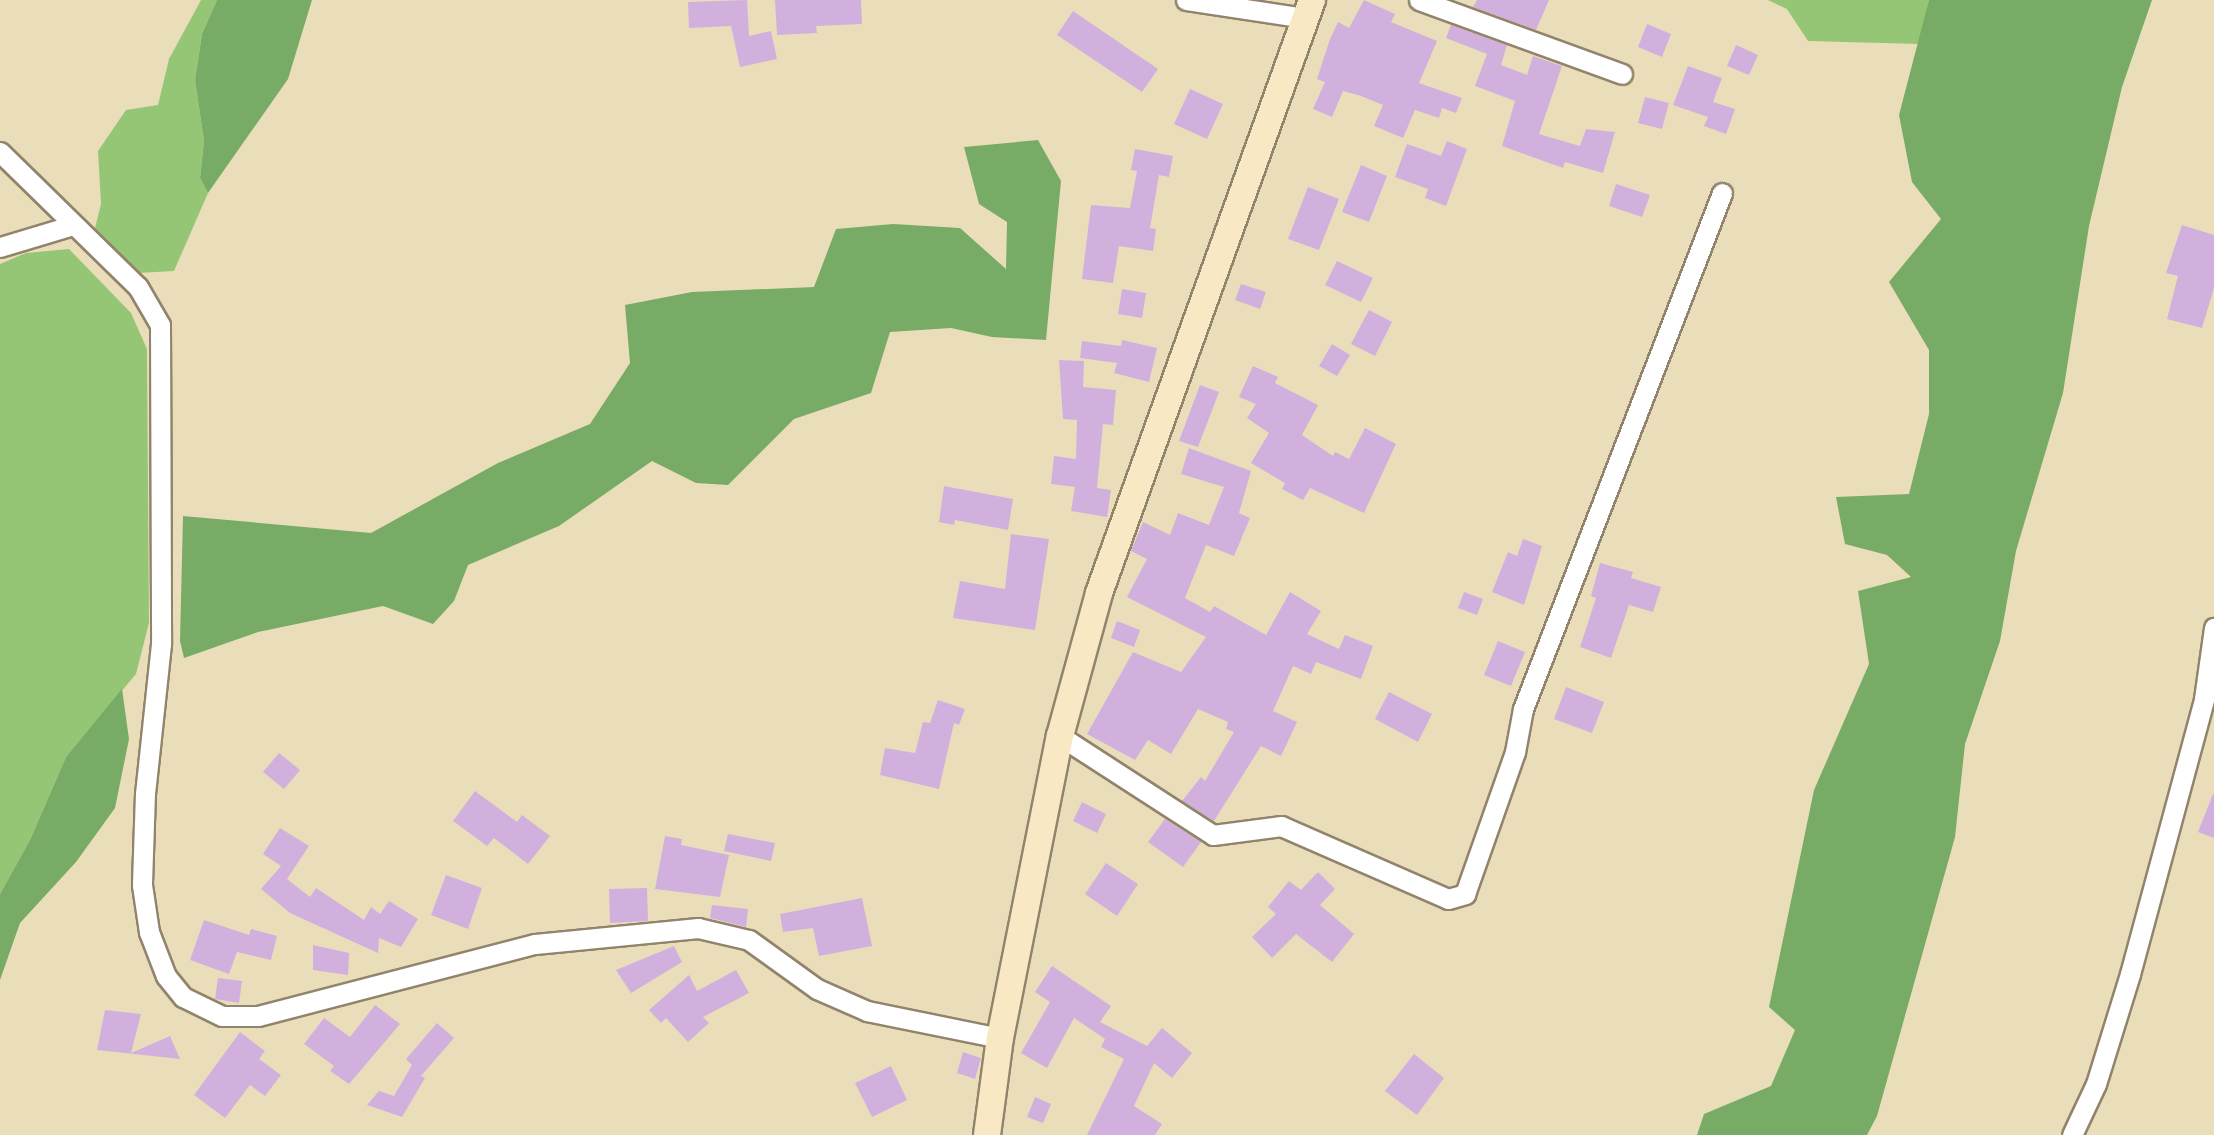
<!DOCTYPE html>
<style>
body{margin:0}
#map{position:relative;width:2214px;height:1135px;overflow:hidden;background:#eadeba;font-family:"Balsamiq Sans",sans-serif}
div>[style]{position:absolute}
.green>*{inset:0;background:#95c675}
.forest>*{inset:0;background:#78ab66}
.building>*{inset:0;background:#d2b0de}
.roads{filter:drop-shadow(2px 0 #92846c) drop-shadow(-2px 0 #92846c) drop-shadow(0 2px #92846c) drop-shadow(0 -2px #92846c)}
.street>*{height:19px;margin:-9.5px;padding:0 9.5px;transform-origin:9.5px;border-radius:9.5px;background:#fff}
.secondary>*{height:26px;margin:-13px;padding:0 13px;transform-origin:13px;border-radius:13px;background:#f8e8c3}
span{translate:-50% -50%;white-space:nowrap;text-align:center;line-height:1.15;-webkit-text-stroke:7px #fbf7ec;paint-order:stroke}
</style>
<div id="map">
<div class="green">
<div style="clip-path:polygon(201px 0,217px 0,202px 34px,195px 80px,204px 141px,200px 178px,208px 193px,174px 271px,138px 273px,95px 228px,101px 204px,98px 151px,126px 110px,158px 105px,169px 59px)"></div>
<div style="clip-path:polygon(1768px 0,1929px 0,1920px 44px,1808px 41px,1787px 9px)"></div>
<div style="clip-path:polygon(69px 249px,131px 313px,147px 349px,149px 623px,136px 674px,66px 757px,30px 840px,0 894px,0 264px,26px 253px)"></div>
</div>
<div class="forest">
<div style="clip-path:polygon(217px 0,312px 0,288px 79px,208px 193px,200px 178px,204px 141px,195px 80px,202px 34px)"></div>
<div style="clip-path:polygon(1929px 0,2152px 0,2122px 87px,2089px 226px,2063px 393px,2016px 551px,2000px 641px,1965px 744px,1955px 837px,1877px 1116px,1867px 1135px,1697px 1135px,1704px 1114px,1771px 1086px,1795px 1030px,1769px 1007px,1814px 790px,1869px 664px,1858px 591px,1911px 577px,1887px 555px,1845px 544px,1836px 497px,1909px 494px,1929px 414px,1929px 350px,1889px 282px,1941px 219px,1912px 182px,1899px 115px)"></div>
<div style="clip-path:polygon(1038px 140px,1061px 181px,1046px 340px,992px 337px,951px 328px,890px 332px,871px 393px,794px 419px,728px 485px,696px 483px,652px 461px,559px 526px,468px 565px,454px 601px,433px 624px,383px 606px,258px 632px,184px 658px,180px 641px,183px 516px,371px 533px,498px 463px,590px 424px,630px 363px,625px 305px,692px 292px,814px 287px,836px 229px,893px 224px,960px 228px,1006px 269px,1007px 222px,979px 204px,964px 147px)"></div>
<div style="clip-path:polygon(122px 689px,129px 739px,115px 808px,76px 862px,20px 923px,0 980px,0 894px,30px 840px,66px 757px)"></div>
</div>
<div class="building">
<div style="clip-path:polygon(747px 0,749px 36px,771px 31px,777px 59px,740px 67px,731px 26px,689px 28px,688px 2px)"></div>
<div style="clip-path:polygon(775px 0,861px 0,862px 24px,816px 26px,817px 33px,777px 35px)"></div>
<div style="clip-path:polygon(1364px 0,1395px 14px,1391px 22px,1437px 41px,1419px 83px,1462px 98px,1456px 113px,1442px 108px,1439px 118px,1415px 110px,1403px 138px,1374px 126px,1383px 105px,1361px 96px,1343px 91px,1332px 117px,1313px 109px,1325px 82px,1317px 79px,1330px 39px,1338px 22px,1349px 28px)"></div>
<div style="clip-path:polygon(1477px 0,1549px 0,1536px 30px,1473px 7px)"></div>
<div style="clip-path:polygon(1073px 11px,1158px 69px,1142px 92px,1057px 35px)"></div>
<div style="clip-path:polygon(1647px 24px,1671px 34px,1662px 57px,1638px 47px)"></div>
<div style="clip-path:polygon(1451px 25px,1507px 45px,1501px 65px,1527px 75px,1533px 56px,1562px 66px,1539px 134px,1580px 146px,1586px 129px,1615px 132px,1603px 173px,1565px 162px,1563px 168px,1502px 146px,1515px 101px,1475px 86px,1487px 54px,1446px 38px)"></div>
<div style="clip-path:polygon(1736px 45px,1758px 55px,1749px 75px,1727px 66px)"></div>
<div style="clip-path:polygon(1688px 66px,1722px 78px,1713px 102px,1735px 109px,1726px 134px,1704px 126px,1708px 117px,1673px 105px)"></div>
<div style="clip-path:polygon(1190px 89px,1223px 104px,1207px 139px,1174px 124px)"></div>
<div style="clip-path:polygon(1645px 97px,1669px 103px,1662px 129px,1638px 123px)"></div>
<div style="clip-path:polygon(1447px 141px,1467px 149px,1446px 206px,1425px 198px,1428px 189px,1395px 177px,1407px 144px,1441px 156px)"></div>
<div style="clip-path:polygon(1135px 149px,1173px 156px,1169px 177px,1159px 175px,1150px 228px,1156px 229px,1153px 251px,1119px 246px,1113px 283px,1082px 279px,1091px 205px,1130px 208px,1137px 171px,1131px 170px)"></div>
<div style="clip-path:polygon(1361px 165px,1387px 176px,1369px 222px,1342px 212px)"></div>
<div style="clip-path:polygon(1616px 184px,1650px 195px,1642px 217px,1609px 206px)"></div>
<div style="clip-path:polygon(1308px 187px,1339px 199px,1319px 250px,1288px 239px)"></div>
<div style="clip-path:polygon(2182px 225px,2214px 235px,2214px 288px,2202px 328px,2167px 319px,2178px 276px,2166px 273px)"></div>
<div style="clip-path:polygon(1337px 261px,1373px 278px,1361px 302px,1325px 285px)"></div>
<div style="clip-path:polygon(1241px 284px,1266px 292px,1260px 309px,1235px 300px)"></div>
<div style="clip-path:polygon(1122px 289px,1146px 293px,1142px 318px,1118px 314px)"></div>
<div style="clip-path:polygon(1369px 310px,1392px 322px,1375px 356px,1351px 344px)"></div>
<div style="clip-path:polygon(1122px 340px,1157px 348px,1149px 382px,1114px 373px,1117px 363px,1080px 358px,1082px 341px,1121px 346px)"></div>
<div style="clip-path:polygon(1332px 344px,1350px 355px,1337px 376px,1319px 366px)"></div>
<div style="clip-path:polygon(1059px 360px,1084px 361px,1083px 387px,1116px 390px,1113px 425px,1103px 424px,1097px 488px,1111px 490px,1107px 517px,1071px 511px,1075px 487px,1051px 484px,1054px 456px,1076px 459px,1077px 420px,1063px 419px)"></div>
<div style="clip-path:polygon(1253px 366px,1278px 377px,1275px 383px,1318px 405px,1302px 435px,1333px 456px,1335px 452px,1349px 459px,1365px 428px,1396px 444px,1364px 513px,1310px 488px,1303px 500px,1282px 489px,1285px 483px,1251px 463px,1269px 433px,1247px 418px,1256px 404px,1239px 397px)"></div>
<div style="clip-path:polygon(1200px 385px,1219px 392px,1198px 447px,1179px 441px)"></div>
<div style="clip-path:polygon(1189px 448px,1251px 471px,1239px 513px,1250px 518px,1234px 556px,1206px 545px,1185px 598px,1210px 612px,1214px 606px,1266px 635px,1290px 592px,1321px 611px,1307px 634px,1339px 649px,1345px 635px,1373px 646px,1361px 679px,1316px 662px,1311px 674px,1293px 666px,1273px 711px,1297px 722px,1281px 756px,1261px 746px,1214px 821px,1182px 801px,1201px 777px,1205px 781px,1234px 732px,1226px 729px,1228px 722px,1198px 709px,1171px 754px,1148px 740px,1135px 760px,1087px 734px,1133px 652px,1181px 672px,1206px 637px,1127px 597px,1147px 559px,1131px 551px,1143px 522px,1170px 535px,1178px 513px,1209px 525px,1224px 487px,1181px 474px)"></div>
<div style="clip-path:polygon(944px 486px,1013px 499px,1008px 530px,955px 520px,954px 525px,939px 522px)"></div>
<div style="clip-path:polygon(1011px 534px,1049px 539px,1035px 630px,953px 618px,960px 581px,1005px 589px)"></div>
<div style="clip-path:polygon(1523px 539px,1542px 546px,1524px 605px,1492px 592px,1508px 552px,1517px 556px)"></div>
<div style="clip-path:polygon(1600px 563px,1633px 572px,1631px 578px,1661px 587px,1653px 612px,1629px 605px,1611px 658px,1580px 647px,1596px 598px,1591px 596px)"></div>
<div style="clip-path:polygon(1464px 592px,1483px 599px,1477px 615px,1458px 608px)"></div>
<div style="clip-path:polygon(1117px 621px,1140px 630px,1134px 647px,1111px 638px)"></div>
<div style="clip-path:polygon(1498px 641px,1525px 652px,1511px 686px,1484px 675px)"></div>
<div style="clip-path:polygon(1566px 687px,1604px 702px,1592px 733px,1554px 719px)"></div>
<div style="clip-path:polygon(1389px 692px,1432px 714px,1418px 742px,1375px 719px)"></div>
<div style="clip-path:polygon(938px 700px,965px 709px,959px 725px,954px 723px,939px 789px,880px 775px,885px 748px,915px 753px,923px 722px,930px 723px)"></div>
<div style="clip-path:polygon(279px 753px,300px 770px,284px 789px,263px 772px)"></div>
<div style="clip-path:polygon(475px 791px,517px 822px,522px 815px,550px 836px,528px 864px,494px 838px,487px 846px,453px 821px)"></div>
<div style="clip-path:polygon(2213px 794px,2214px 794px,2214px 838px,2198px 832px)"></div>
<div style="clip-path:polygon(1082px 802px,1106px 814px,1097px 833px,1073px 821px)"></div>
<div style="clip-path:polygon(1165px 819px,1201px 842px,1183px 867px,1148px 842px)"></div>
<div style="clip-path:polygon(280px 828px,309px 846px,287px 879px,310px 897px,316px 888px,364px 920px,371px 907px,380px 914px,389px 901px,418px 919px,401px 947px,379px 938px,378px 953px,290px 913px,261px 889px,281px 866px,263px 854px)"></div>
<div style="clip-path:polygon(728px 834px,775px 843px,771px 861px,724px 851px)"></div>
<div style="clip-path:polygon(665px 836px,682px 839px,681px 845px,729px 855px,720px 897px,655px 889px)"></div>
<div style="clip-path:polygon(1106px 863px,1138px 884px,1117px 916px,1085px 894px)"></div>
<div style="clip-path:polygon(1318px 872px,1335px 889px,1320px 905px,1354px 934px,1332px 962px,1296px 934px,1272px 958px,1252px 937px,1276px 914px,1268px 907px,1289px 881px,1301px 890px)"></div>
<div style="clip-path:polygon(446px 875px,482px 888px,468px 929px,431px 915px)"></div>
<div style="clip-path:polygon(647px 888px,648px 921px,610px 923px,609px 889px)"></div>
<div style="clip-path:polygon(862px 898px,872px 946px,819px 956px,813px 928px,783px 932px,780px 914px)"></div>
<div style="clip-path:polygon(712px 905px,748px 909px,746px 927px,710px 918px)"></div>
<div style="clip-path:polygon(204px 920px,249px 935px,251px 929px,277px 936px,271px 960px,237px 952px,229px 974px,190px 960px)"></div>
<div style="clip-path:polygon(313px 945px,349px 953px,348px 975px,313px 970px)"></div>
<div style="clip-path:polygon(674px 946px,682px 962px,631px 993px,616px 970px)"></div>
<div style="clip-path:polygon(1052px 966px,1111px 1006px,1100px 1022px,1147px 1046px,1162px 1028px,1192px 1053px,1172px 1078px,1154px 1063px,1134px 1106px,1162px 1124px,1155px 1135px,1087px 1135px,1124px 1059px,1101px 1047px,1105px 1039px,1074px 1018px,1047px 1068px,1021px 1053px,1050px 1002px,1035px 992px)"></div>
<div style="clip-path:polygon(736px 970px,749px 993px,703px 1017px,709px 1023px,688px 1042px,666px 1018px,661px 1023px,649px 1010px,689px 975px,697px 991px)"></div>
<div style="clip-path:polygon(218px 978px,242px 981px,239px 1003px,215px 999px)"></div>
<div style="clip-path:polygon(375px 1005px,400px 1024px,349px 1084px,330px 1071px,334px 1066px,304px 1044px,324px 1018px,350px 1037px)"></div>
<div style="clip-path:polygon(105px 1010px,141px 1014px,131px 1053px,170px 1036px,180px 1059px,97px 1050px)"></div>
<div style="clip-path:polygon(437px 1023px,454px 1038px,421px 1076px,425px 1078px,402px 1117px,367px 1105px,379px 1091px,394px 1096px,412px 1065px,406px 1059px)"></div>
<div style="clip-path:polygon(240px 1032px,265px 1051px,259px 1059px,281px 1075px,265px 1096px,250px 1085px,225px 1118px,194px 1095px)"></div>
<div style="clip-path:polygon(963px 1052px,981px 1058px,975px 1079px,957px 1073px)"></div>
<div style="clip-path:polygon(1414px 1054px,1444px 1078px,1417px 1115px,1385px 1091px)"></div>
<div style="clip-path:polygon(891px 1066px,907px 1100px,872px 1117px,855px 1083px)"></div>
<div style="clip-path:polygon(1035px 1097px,1051px 1104px,1043px 1123px,1027px 1117px)"></div>
</div>
<div class="roads">
<div class="street">
<div style="left:1186px;top:0;width:120px;rotate:8.6deg"></div>
<div style="left:1419px;top:0;width:216px;rotate:20deg"></div>
<div style="left:0;top:152px;width:193px;rotate:44.4deg"></div>
<div style="left:138px;top:287px;width:44px;rotate:59.9deg"></div>
<div style="left:160px;top:325px;width:319px;rotate:89.8deg"></div>
<div style="left:161px;top:644px;width:150px;rotate:96.1deg"></div>
<div style="left:145px;top:793px;width:92px;rotate:91.9deg"></div>
<div style="left:142px;top:885px;width:48px;rotate:81.5deg"></div>
<div style="left:149px;top:932px;width:47px;rotate:68.9deg"></div>
<div style="left:166px;top:976px;width:27px;rotate:51deg"></div>
<div style="left:183px;top:997px;width:43px;rotate:26deg"></div>
<div style="left:222px;top:1016px;width:36px"></div>
<div style="left:258px;top:1016px;width:286px;rotate:-14.6deg"></div>
<div style="left:535px;top:944px;width:164px;rotate:-5.6deg"></div>
<div style="left:698px;top:928px;width:52px;rotate:13.2deg"></div>
<div style="left:749px;top:940px;width:84px;rotate:35.8deg"></div>
<div style="left:817px;top:989px;width:55px;rotate:23.7deg"></div>
<div style="left:867px;top:1011px;width:136px;rotate:11.5deg"></div>
<div style="left:0;top:247px;width:73px;rotate:-16.7deg"></div>
<div style="left:1060px;top:736px;width:182px;rotate:32.9deg"></div>
<div style="left:1213px;top:835px;width:69px;rotate:-7.5deg"></div>
<div style="left:1281px;top:826px;width:182px;rotate:23.6deg"></div>
<div style="left:1448px;top:899px;width:18px;rotate:-16deg"></div>
<div style="left:1465px;top:894px;width:151px;rotate:-70.6deg"></div>
<div style="left:1515px;top:752px;width:44px;rotate:-79.5deg"></div>
<div style="left:1523px;top:709px;width:553px;rotate:-68.91deg"></div>
<div style="left:2072px;top:1135px;width:56px;rotate:-64.8deg"></div>
<div style="left:2096px;top:1084px;width:115px;rotate:-72.8deg"></div>
<div style="left:2130px;top:974px;width:285px;rotate:-74.9deg"></div>
<div style="left:2204px;top:699px;width:72px;rotate:-82deg"></div>
</div>
<div class="secondary">
<div style="left:987px;top:1135px;width:98px;rotate:-82.4deg"></div>
<div style="left:1000px;top:1038px;width:308px;rotate:-78.8deg"></div>
<div style="left:1060px;top:736px;width:148px;rotate:-74.7deg"></div>
<div style="left:1099px;top:593px;width:630px;rotate:-70.24deg"></div>
</div>
</div>
</div>
